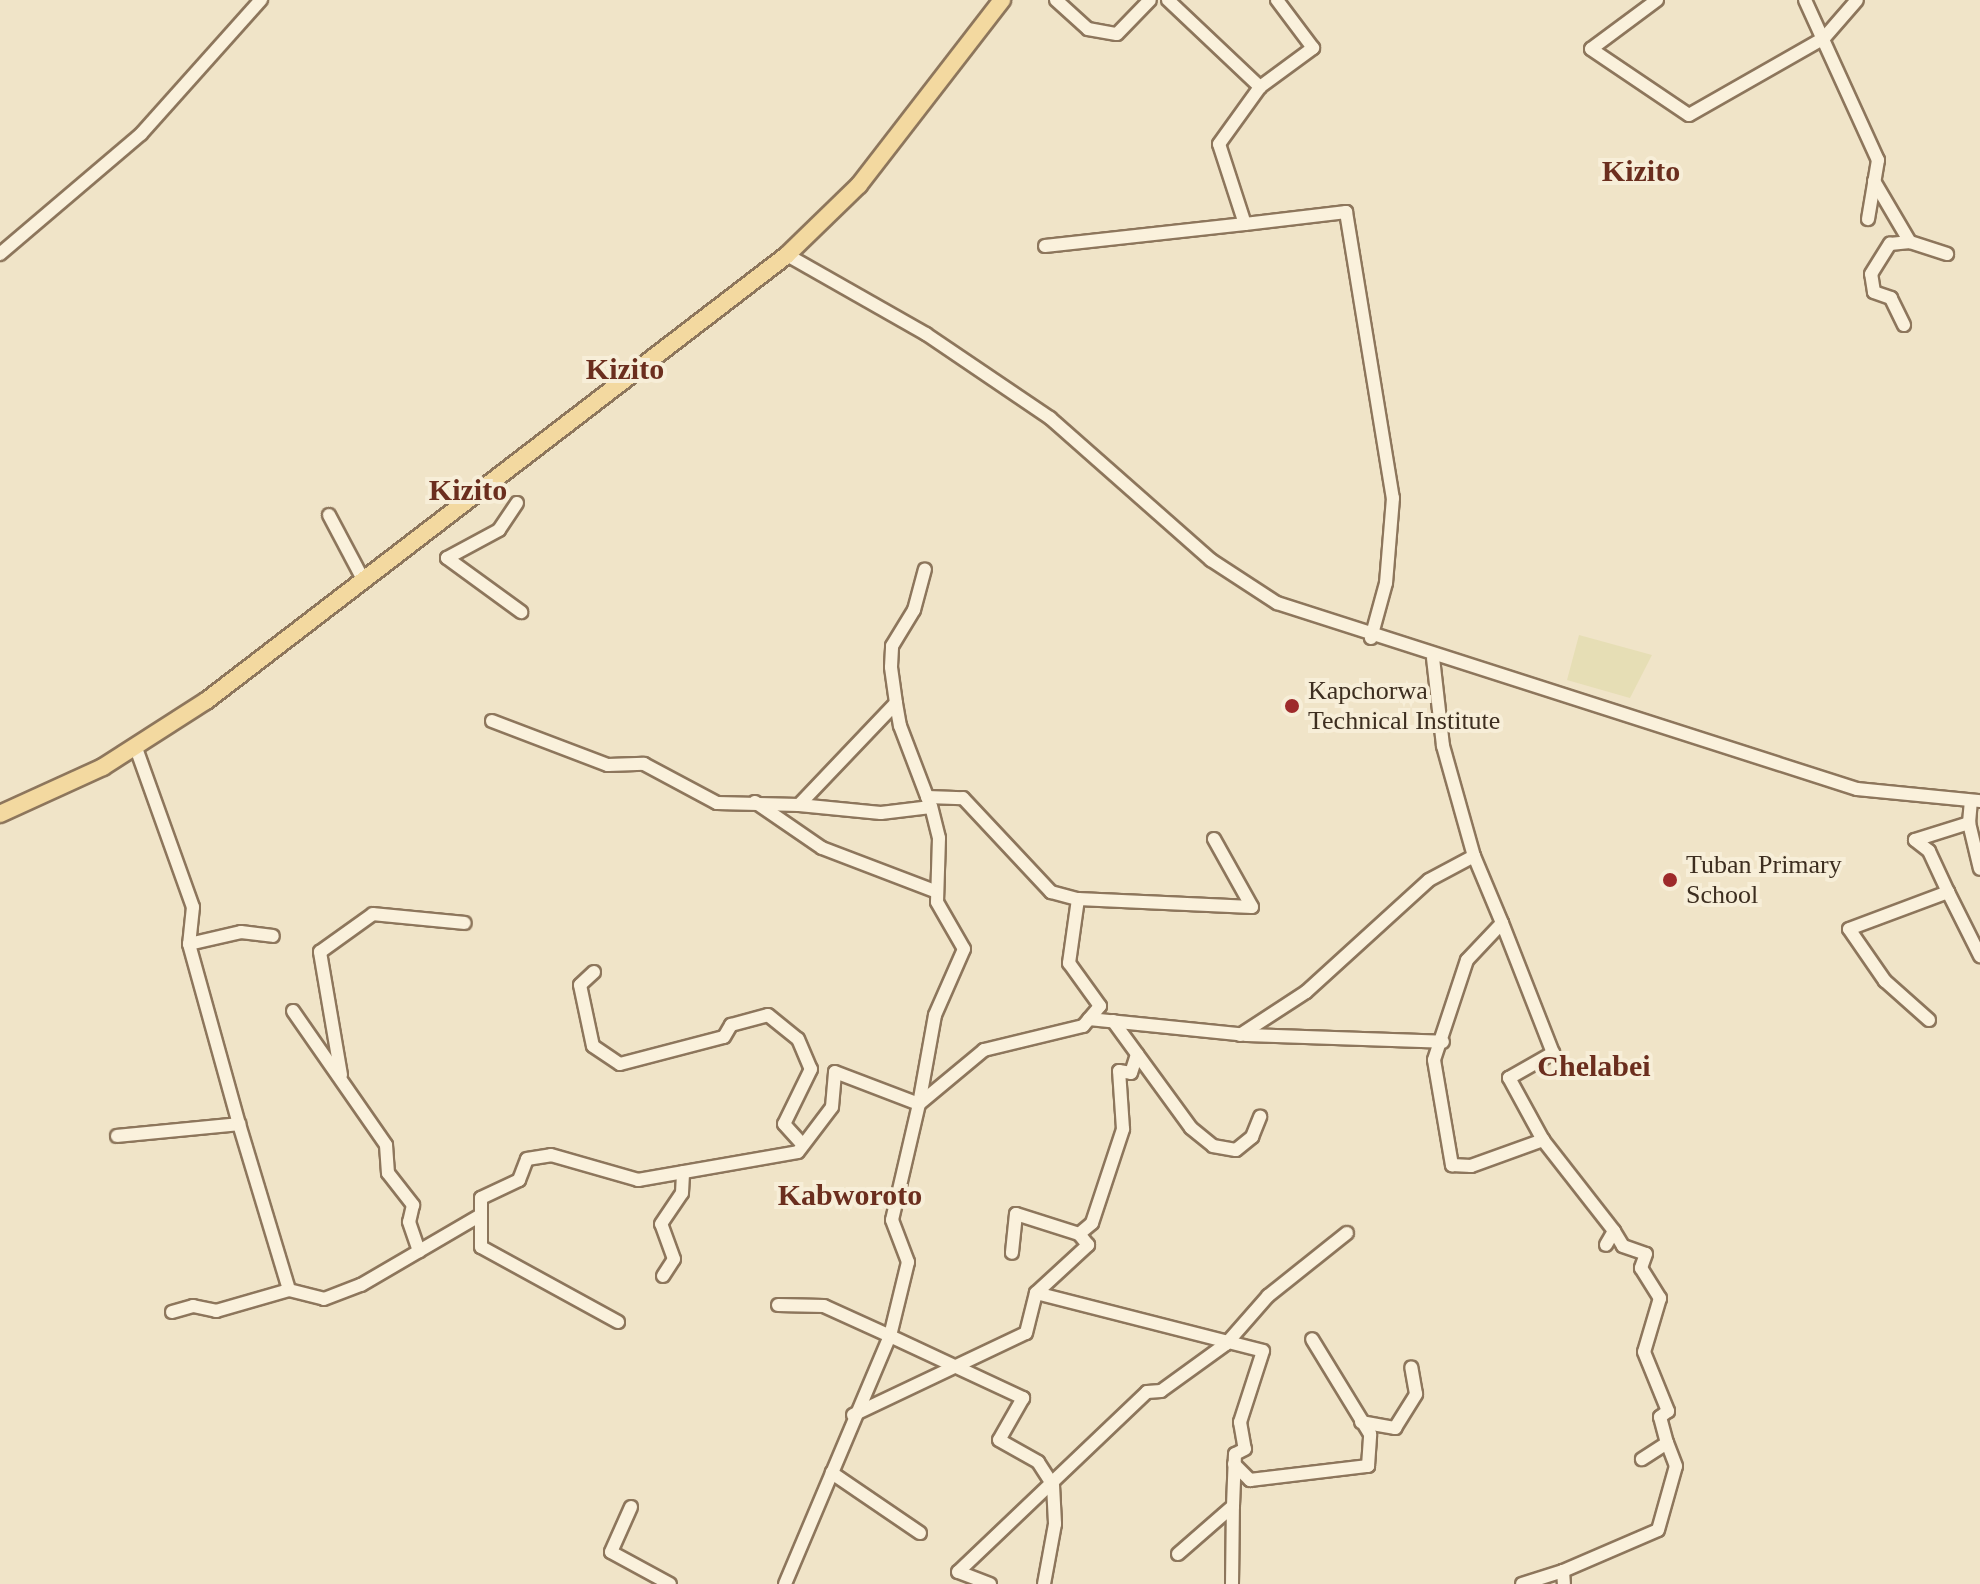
<!DOCTYPE html>
<style>
body{margin:0}
#map{position:relative;width:1980px;height:1584px;overflow:hidden;background:#f0e4c8;font-family:"Times New Roman",serif}
div>[style]{position:absolute}
.farmland>*{inset:0;background:#e6deb5}
.roads{filter:drop-shadow(2px 0 #8d765c) drop-shadow(-2px 0 #8d765c) drop-shadow(0 2px #8d765c) drop-shadow(0 -2px #8d765c)}
.minor>*{height:12px;margin:-6px;padding:0 6px;transform-origin:6px;border-radius:6px;background:#faf1dc}
.major>*{height:16px;margin:-8px;padding:0 8px;transform-origin:8px;border-radius:8px;background:#f3d9a0}
.dots>*{width:22px;height:22px;translate:-50% -50%;box-sizing:border-box;border:4px solid #f7eed8;border-radius:50%}
span{translate:-50% -50%;white-space:nowrap;text-align:center;line-height:1.15;-webkit-text-stroke:8px #f7eed8;paint-order:stroke}
.poi-label{font-size:26px;color:#3d2e20}
.left{translate:0 -50%;text-align:left}
.quarter-label{font-size:30px;color:#6b2e1e;font-weight:700}
</style>
<div id="map">
<div class="farmland">
<div style="clip-path:polygon(1579px 635px,1652px 655px,1630px 698px,1567px 680px)"></div>
</div>
<div class="roads">
<div class="minor">
<div style="left:1056px;top:0;width:43px;rotate:42.2deg"></div>
<div style="left:1088px;top:29px;width:29px;rotate:10deg"></div>
<div style="left:1117px;top:34px;width:47px;rotate:-45.9deg"></div>
<div style="left:1168px;top:0;width:127px;rotate:43.4deg"></div>
<div style="left:1260px;top:87px;width:66px;rotate:-36.3deg"></div>
<div style="left:1313px;top:48px;width:60px;rotate:-126.9deg"></div>
<div style="left:1657px;top:0;width:82px;rotate:143.4deg"></div>
<div style="left:1591px;top:49px;width:118px;rotate:34deg"></div>
<div style="left:1689px;top:115px;width:155px;rotate:-29.7deg"></div>
<div style="left:1824px;top:38px;width:50px;rotate:-49deg"></div>
<div style="left:1805px;top:0;width:176px;rotate:65.5deg"></div>
<div style="left:1878px;top:160px;width:60px;rotate:99.6deg"></div>
<div style="left:1874px;top:181px;width:71px;rotate:59.5deg"></div>
<div style="left:1910px;top:242px;width:39px;rotate:18deg"></div>
<div style="left:1245px;top:224px;width:102px;rotate:-6.8deg"></div>
<div style="left:1346px;top:212px;width:290px;rotate:80.7deg"></div>
<div style="left:1393px;top:498px;width:85px;rotate:94.7deg"></div>
<div style="left:1386px;top:583px;width:57px;rotate:105.3deg"></div>
<div style="left:1045px;top:246px;width:201px;rotate:-6.3deg"></div>
<div style="left:1245px;top:224px;width:84px;rotate:-108deg"></div>
<div style="left:1219px;top:144px;width:70px;rotate:-54.3deg"></div>
<div style="left:0;top:254px;width:185px;rotate:-40.4deg"></div>
<div style="left:141px;top:134px;width:180px;rotate:-48.2deg"></div>
<div style="left:787px;top:255px;width:160px;rotate:29.6deg"></div>
<div style="left:926px;top:334px;width:150px;rotate:34.1deg"></div>
<div style="left:1050px;top:418px;width:215px;rotate:41.4deg"></div>
<div style="left:1211px;top:560px;width:79px;rotate:33.1deg"></div>
<div style="left:1277px;top:603px;width:609px;rotate:17.78deg"></div>
<div style="left:1857px;top:789px;width:124px;rotate:5.6deg"></div>
<div style="left:1904px;top:325px;width:30px;rotate:-116deg"></div>
<div style="left:1891px;top:298px;width:18px;rotate:-161deg"></div>
<div style="left:1874px;top:292px;width:18px;rotate:-99deg"></div>
<div style="left:1871px;top:274px;width:36px;rotate:-58deg"></div>
<div style="left:1890px;top:244px;width:20px;rotate:-6deg"></div>
<div style="left:517px;top:503px;width:32px;rotate:124deg"></div>
<div style="left:499px;top:530px;width:59px;rotate:151.7deg"></div>
<div style="left:447px;top:558px;width:92px;rotate:36.1deg"></div>
<div style="left:329px;top:515px;width:75px;rotate:62.1deg"></div>
<div style="left:1433px;top:658px;width:89px;rotate:83.5deg"></div>
<div style="left:1443px;top:746px;width:114px;rotate:74.3deg"></div>
<div style="left:896px;top:703px;width:141px;rotate:133.6deg"></div>
<div style="left:799px;top:805px;width:82px;rotate:5.6deg"></div>
<div style="left:881px;top:813px;width:50px;rotate:-6.8deg"></div>
<div style="left:931px;top:807px;width:87px;rotate:-110.9deg"></div>
<div style="left:900px;top:726px;width:23px;rotate:-100deg"></div>
<div style="left:896px;top:703px;width:36px;rotate:-98deg"></div>
<div style="left:891px;top:667px;width:21px;rotate:-87deg"></div>
<div style="left:892px;top:646px;width:42px;rotate:-58.6deg"></div>
<div style="left:914px;top:610px;width:42px;rotate:-75deg"></div>
<div style="left:492px;top:721px;width:124px;rotate:20.8deg"></div>
<div style="left:608px;top:765px;width:36px;rotate:-2deg"></div>
<div style="left:644px;top:764px;width:83px;rotate:28.1deg"></div>
<div style="left:717px;top:803px;width:82px;rotate:1.4deg"></div>
<div style="left:136px;top:748px;width:169px;rotate:70.3deg"></div>
<div style="left:193px;top:907px;width:37px;rotate:96deg"></div>
<div style="left:189px;top:944px;width:187px;rotate:74.5deg"></div>
<div style="left:927px;top:797px;width:36px;rotate:2deg"></div>
<div style="left:963px;top:798px;width:129px;rotate:46.9deg"></div>
<div style="left:1051px;top:892px;width:28px;rotate:15deg"></div>
<div style="left:1078px;top:899px;width:65px;rotate:98deg"></div>
<div style="left:1069px;top:963px;width:53px;rotate:54.2deg"></div>
<div style="left:1100px;top:1006px;width:26px;rotate:130deg"></div>
<div style="left:1083px;top:1026px;width:102px;rotate:166.4deg"></div>
<div style="left:984px;top:1050px;width:85px;rotate:140.3deg"></div>
<div style="left:919px;top:1104px;width:90px;rotate:-79.8deg"></div>
<div style="left:935px;top:1015px;width:72px;rotate:-66.3deg"></div>
<div style="left:964px;top:949px;width:54px;rotate:-119.9deg"></div>
<div style="left:937px;top:902px;width:64px;rotate:-88.2deg"></div>
<div style="left:939px;top:838px;width:32px;rotate:-104deg"></div>
<div style="left:755px;top:802px;width:81px;rotate:34.5deg"></div>
<div style="left:822px;top:848px;width:123px;rotate:20.9deg"></div>
<div style="left:1969px;top:823px;width:47px;rotate:76.6deg"></div>
<div style="left:1948px;top:892px;width:72px;rotate:63.4deg"></div>
<div style="left:1078px;top:899px;width:174px;rotate:2.6deg"></div>
<div style="left:1252px;top:907px;width:78px;rotate:-119.2deg"></div>
<div style="left:189px;top:944px;width:53px;rotate:-13deg"></div>
<div style="left:241px;top:932px;width:32px;rotate:7deg"></div>
<div style="left:594px;top:972px;width:19px;rotate:137deg"></div>
<div style="left:580px;top:985px;width:62px;rotate:78deg"></div>
<div style="left:593px;top:1046px;width:32px;rotate:34deg"></div>
<div style="left:620px;top:1064px;width:107px;rotate:-14.6deg"></div>
<div style="left:724px;top:1037px;width:14px;rotate:-60deg"></div>
<div style="left:731px;top:1025px;width:38px;rotate:-15deg"></div>
<div style="left:768px;top:1015px;width:38px;rotate:39deg"></div>
<div style="left:798px;top:1039px;width:33px;rotate:67deg"></div>
<div style="left:811px;top:1069px;width:61px;rotate:116.1deg"></div>
<div style="left:784px;top:1124px;width:28px;rotate:48deg"></div>
<div style="left:293px;top:1011px;width:163px;rotate:55.2deg"></div>
<div style="left:386px;top:1145px;width:28px;rotate:86deg"></div>
<div style="left:388px;top:1173px;width:41px;rotate:52deg"></div>
<div style="left:413px;top:1205px;width:17px;rotate:103deg"></div>
<div style="left:409px;top:1222px;width:31px;rotate:71deg"></div>
<div style="left:1089px;top:1019px;width:159px;rotate:5.8deg"></div>
<div style="left:1247px;top:1035px;width:196px;rotate:2deg"></div>
<div style="left:1929px;top:1020px;width:59px;rotate:-138.4deg"></div>
<div style="left:1885px;top:981px;width:63px;rotate:-124.7deg"></div>
<div style="left:1849px;top:929px;width:106px;rotate:-20.5deg"></div>
<div style="left:1948px;top:892px;width:45px;rotate:-114.9deg"></div>
<div style="left:1929px;top:851px;width:18px;rotate:-142deg"></div>
<div style="left:1915px;top:840px;width:57px;rotate:-17.5deg"></div>
<div style="left:1969px;top:823px;width:22px;rotate:-85deg"></div>
<div style="left:1113px;top:1021px;width:132px;rotate:53.9deg"></div>
<div style="left:1191px;top:1128px;width:28px;rotate:39deg"></div>
<div style="left:1213px;top:1146px;width:23px;rotate:10deg"></div>
<div style="left:1236px;top:1150px;width:21px;rotate:-39deg"></div>
<div style="left:1252px;top:1137px;width:22px;rotate:-68deg"></div>
<div style="left:1240px;top:1035px;width:79px;rotate:-33.1deg"></div>
<div style="left:1306px;top:992px;width:166px;rotate:-42.3deg"></div>
<div style="left:1429px;top:880px;width:51px;rotate:-28.1deg"></div>
<div style="left:1474px;top:856px;width:73px;rotate:67.3deg"></div>
<div style="left:1502px;top:923px;width:51px;rotate:133.4deg"></div>
<div style="left:1467px;top:960px;width:105px;rotate:108.3deg"></div>
<div style="left:1434px;top:1060px;width:107px;rotate:80.3deg"></div>
<div style="left:1452px;top:1165px;width:19px;rotate:3deg"></div>
<div style="left:1471px;top:1166px;width:77px;rotate:-19.9deg"></div>
<div style="left:1543px;top:1140px;width:71px;rotate:-118.7deg"></div>
<div style="left:1509px;top:1078px;width:51px;rotate:-29.6deg"></div>
<div style="left:1553px;top:1053px;width:140px;rotate:-111.4deg"></div>
<div style="left:341px;top:1075px;width:125px;rotate:-99.7deg"></div>
<div style="left:320px;top:952px;width:65px;rotate:-35.6deg"></div>
<div style="left:373px;top:914px;width:92px;rotate:5.6deg"></div>
<div style="left:117px;top:1136px;width:123px;rotate:-5.6deg"></div>
<div style="left:239px;top:1124px;width:173px;rotate:73.2deg"></div>
<div style="left:1543px;top:1140px;width:115px;rotate:52deg"></div>
<div style="left:1614px;top:1231px;width:16px;rotate:120deg"></div>
<div style="left:1614px;top:1231px;width:17px;rotate:59deg"></div>
<div style="left:1623px;top:1246px;width:24px;rotate:19deg"></div>
<div style="left:1646px;top:1254px;width:15px;rotate:110deg"></div>
<div style="left:1641px;top:1268px;width:36px;rotate:58deg"></div>
<div style="left:1660px;top:1298px;width:56px;rotate:106.5deg"></div>
<div style="left:1644px;top:1352px;width:64px;rotate:67.9deg"></div>
<div style="left:1668px;top:1411px;width:10px;rotate:143deg"></div>
<div style="left:1660px;top:1417px;width:27px;rotate:75deg"></div>
<div style="left:1667px;top:1443px;width:30px;rotate:147deg"></div>
<div style="left:1079px;top:1234px;width:17px;rotate:-40deg"></div>
<div style="left:1092px;top:1223px;width:99px;rotate:-71.7deg"></div>
<div style="left:1123px;top:1129px;width:58px;rotate:-93.9deg"></div>
<div style="left:1119px;top:1071px;width:12px;rotate:9deg"></div>
<div style="left:1131px;top:1073px;width:20px;rotate:-72deg"></div>
<div style="left:663px;top:1276px;width:20px;rotate:-57deg"></div>
<div style="left:674px;top:1259px;width:37px;rotate:-110deg"></div>
<div style="left:661px;top:1224px;width:37px;rotate:-56deg"></div>
<div style="left:682px;top:1193px;width:21px;rotate:-87deg"></div>
<div style="left:1036px;top:1293px;width:234px;rotate:14.3deg"></div>
<div style="left:1263px;top:1351px;width:75px;rotate:107.9deg"></div>
<div style="left:1240px;top:1422px;width:27px;rotate:80deg"></div>
<div style="left:1245px;top:1449px;width:11px;rotate:153deg"></div>
<div style="left:1235px;top:1454px;width:52px;rotate:92.2deg"></div>
<div style="left:1233px;top:1506px;width:73px;rotate:138.9deg"></div>
<div style="left:172px;top:1312px;width:22px;rotate:-16deg"></div>
<div style="left:193px;top:1306px;width:24px;rotate:12deg"></div>
<div style="left:216px;top:1311px;width:76px;rotate:-16deg"></div>
<div style="left:289px;top:1290px;width:36px;rotate:14deg"></div>
<div style="left:324px;top:1299px;width:40px;rotate:-21deg"></div>
<div style="left:361px;top:1285px;width:139px;rotate:-30.3deg"></div>
<div style="left:618px;top:1322px;width:156px;rotate:-151.3deg"></div>
<div style="left:481px;top:1247px;width:49px;rotate:-90deg"></div>
<div style="left:481px;top:1198px;width:42px;rotate:-25.3deg"></div>
<div style="left:519px;top:1180px;width:22px;rotate:-69deg"></div>
<div style="left:527px;top:1159px;width:24px;rotate:-9deg"></div>
<div style="left:551px;top:1155px;width:91px;rotate:16deg"></div>
<div style="left:638px;top:1180px;width:162px;rotate:-9.9deg"></div>
<div style="left:798px;top:1152px;width:56px;rotate:-52.9deg"></div>
<div style="left:832px;top:1107px;width:35px;rotate:-85deg"></div>
<div style="left:835px;top:1072px;width:90px;rotate:20.9deg"></div>
<div style="left:919px;top:1104px;width:119px;rotate:103.1deg"></div>
<div style="left:892px;top:1220px;width:45px;rotate:69.1deg"></div>
<div style="left:908px;top:1262px;width:76px;rotate:103.7deg"></div>
<div style="left:890px;top:1336px;width:72px;rotate:-155.6deg"></div>
<div style="left:824px;top:1306px;width:46px;rotate:-178.8deg"></div>
<div style="left:853px;top:1415px;width:191px;rotate:-25.4deg"></div>
<div style="left:1026px;top:1333px;width:41px;rotate:-76deg"></div>
<div style="left:1036px;top:1293px;width:71px;rotate:-42.7deg"></div>
<div style="left:1088px;top:1245px;width:14px;rotate:-129deg"></div>
<div style="left:1079px;top:1234px;width:66px;rotate:-162.4deg"></div>
<div style="left:1016px;top:1214px;width:39px;rotate:96deg"></div>
<div style="left:1361px;top:1422px;width:35px;rotate:10deg"></div>
<div style="left:1395px;top:1428px;width:40px;rotate:-58deg"></div>
<div style="left:1416px;top:1394px;width:27px;rotate:-100deg"></div>
<div style="left:1234px;top:1464px;width:23px;rotate:45deg"></div>
<div style="left:1250px;top:1480px;width:119px;rotate:-6.8deg"></div>
<div style="left:1368px;top:1466px;width:32px;rotate:-86deg"></div>
<div style="left:1370px;top:1434px;width:111px;rotate:-121.4deg"></div>
<div style="left:631px;top:1507px;width:49px;rotate:114deg"></div>
<div style="left:611px;top:1552px;width:67px;rotate:28.5deg"></div>
<div style="left:920px;top:1533px;width:107px;rotate:-145.7deg"></div>
<div style="left:832px;top:1473px;width:149px;rotate:-67.1deg"></div>
<div style="left:890px;top:1336px;width:147px;rotate:25deg"></div>
<div style="left:1023px;top:1398px;width:48px;rotate:119.7deg"></div>
<div style="left:999px;top:1440px;width:45px;rotate:29.4deg"></div>
<div style="left:1038px;top:1462px;width:27px;rotate:57deg"></div>
<div style="left:1053px;top:1485px;width:39px;rotate:87deg"></div>
<div style="left:1055px;top:1524px;width:61px;rotate:100.4deg"></div>
<div style="left:1563px;top:1571px;width:103px;rotate:-23.3deg"></div>
<div style="left:1658px;top:1530px;width:66px;rotate:-74.3deg"></div>
<div style="left:1676px;top:1466px;width:25px;rotate:-111deg"></div>
<div style="left:785px;top:1584px;width:121px;rotate:-67.1deg"></div>
<div style="left:990px;top:1584px;width:34px;rotate:-159deg"></div>
<div style="left:958px;top:1572px;width:261px;rotate:-43.6deg"></div>
<div style="left:1147px;top:1392px;width:14px;rotate:-4deg"></div>
<div style="left:1161px;top:1391px;width:80px;rotate:-35.9deg"></div>
<div style="left:1226px;top:1344px;width:64px;rotate:-48.8deg"></div>
<div style="left:1268px;top:1296px;width:101px;rotate:-38.6deg"></div>
<div style="left:1232px;top:1584px;width:78px;rotate:-89.3deg"></div>
<div style="left:1522px;top:1584px;width:43px;rotate:-17.6deg"></div>
<div style="left:1563px;top:1571px;width:13px;rotate:86deg"></div>
</div>
<div class="major">
<div style="left:0;top:814px;width:113px;rotate:-24.5deg"></div>
<div style="left:103px;top:767px;width:122px;rotate:-32.7deg"></div>
<div style="left:206px;top:701px;width:732px;rotate:-37.51deg"></div>
<div style="left:787px;top:255px;width:100px;rotate:-44.2deg"></div>
<div style="left:859px;top:185px;width:234px;rotate:-52.3deg"></div>
</div>
</div>
<div class="dots">
<div style="left:1292px;top:706px;background:#9e2a2b"></div>
<div style="left:1670px;top:880px;background:#9e2a2b"></div>
</div>
<div class="poi-label">
<span class="left" style="left:1308px;top:706px">Kapchorwa<br>Technical Institute</span>
<span class="left" style="left:1686px;top:880px">Tuban Primary<br>School</span>
</div>
<div class="quarter-label">
<span style="left:1641px;top:171px">Kizito</span>
<span style="left:625px;top:369px">Kizito</span>
<span style="left:468px;top:490px">Kizito</span>
<span style="left:1594px;top:1066px">Chelabei</span>
<span style="left:850px;top:1195px">Kabworoto</span>
</div>
</div>
